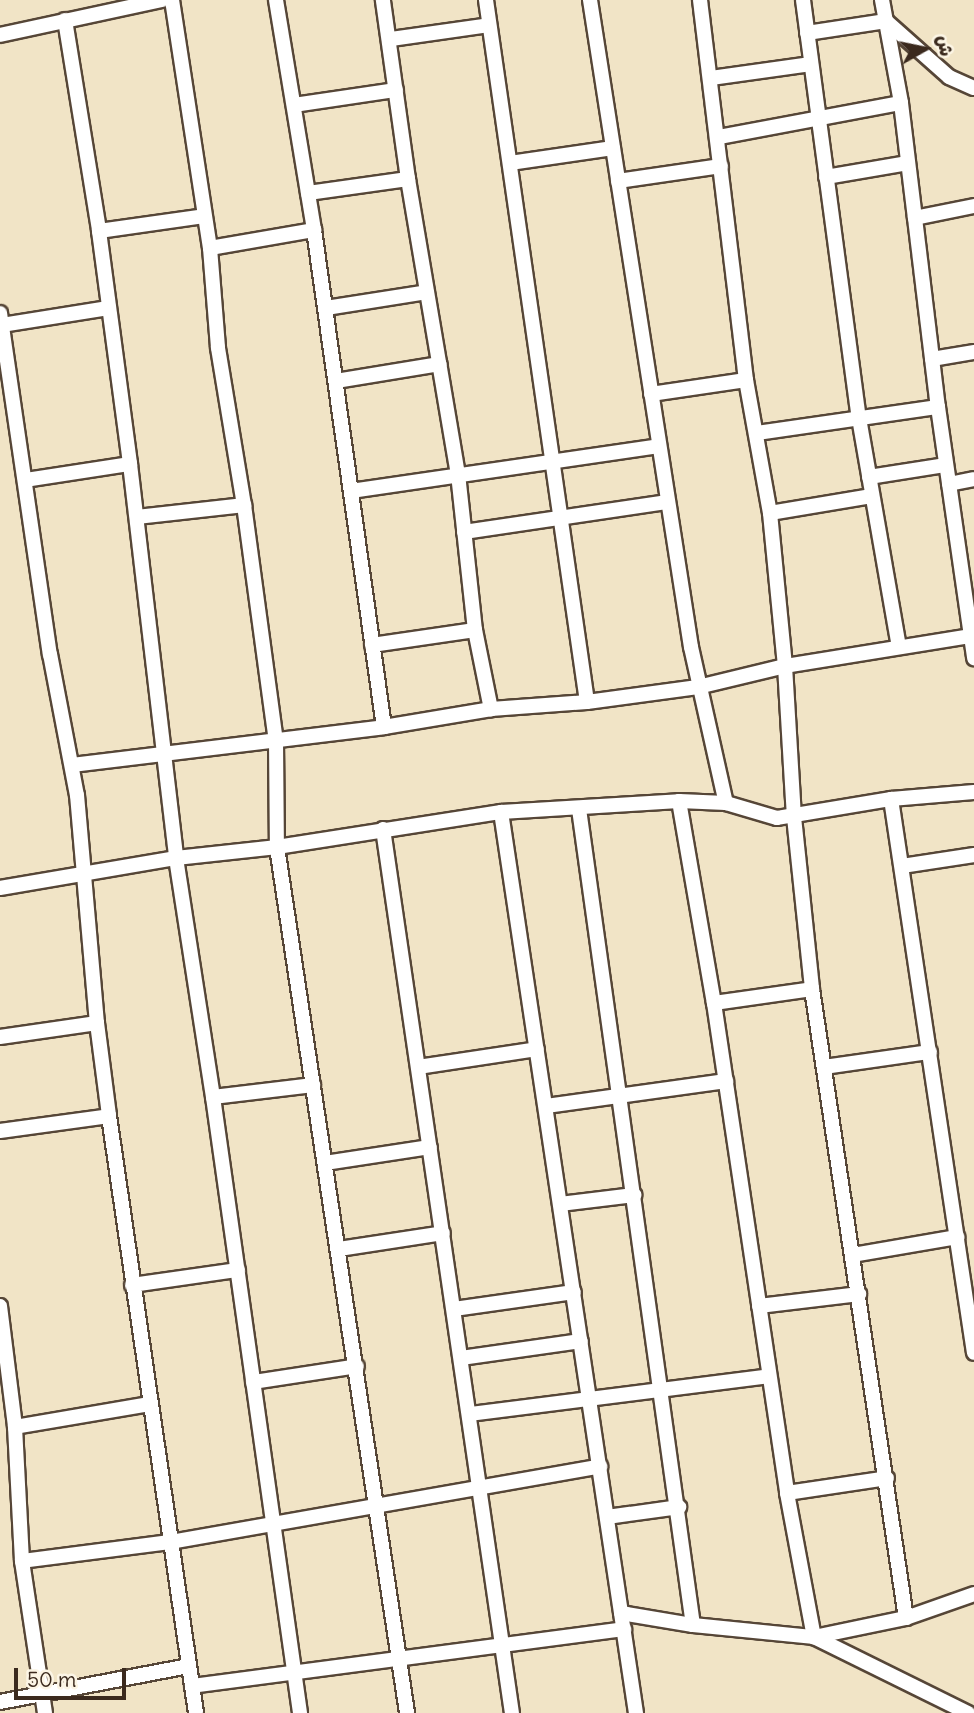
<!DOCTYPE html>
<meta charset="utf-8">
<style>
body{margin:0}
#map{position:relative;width:974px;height:1713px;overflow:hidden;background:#f1e4c6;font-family:Delius,"Playpen Sans Arabic",sans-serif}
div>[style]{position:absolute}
.roads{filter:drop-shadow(2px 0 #564637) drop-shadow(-2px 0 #564637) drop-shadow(0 2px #564637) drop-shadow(0 -2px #564637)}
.street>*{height:14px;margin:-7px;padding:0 7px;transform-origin:7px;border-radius:7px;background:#fff}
span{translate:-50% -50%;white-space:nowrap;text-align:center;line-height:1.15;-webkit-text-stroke:5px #fcf5e5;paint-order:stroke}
.north{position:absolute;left:890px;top:14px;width:70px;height:70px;-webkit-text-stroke:5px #fcf5e5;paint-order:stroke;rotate:81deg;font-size:19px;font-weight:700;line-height:28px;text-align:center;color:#3b2a1e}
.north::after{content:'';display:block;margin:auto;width:24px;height:32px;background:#3b2a1e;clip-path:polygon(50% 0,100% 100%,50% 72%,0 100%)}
.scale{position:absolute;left:14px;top:1668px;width:112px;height:32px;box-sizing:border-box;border:4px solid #3b2a1e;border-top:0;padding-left:9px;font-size:21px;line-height:24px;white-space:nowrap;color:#3b2a1e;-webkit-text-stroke:5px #fcf5e5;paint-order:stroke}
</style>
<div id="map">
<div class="roads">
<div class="street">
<div style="left:172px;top:0;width:251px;rotate:81.3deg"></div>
<div style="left:210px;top:248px;width:100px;rotate:85.4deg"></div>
<div style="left:218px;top:348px;width:159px;rotate:80.6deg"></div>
<div style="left:244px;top:505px;width:238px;rotate:82.3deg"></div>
<div style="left:276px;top:741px;width:106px;rotate:89.5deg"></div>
<div style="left:277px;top:847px;width:876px;rotate:81.46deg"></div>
<div style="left:276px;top:0;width:233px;rotate:80.6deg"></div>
<div style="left:314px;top:230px;width:502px;rotate:81.98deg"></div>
<div style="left:486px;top:0;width:709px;rotate:81.81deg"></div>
<div style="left:590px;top:0;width:655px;rotate:81.13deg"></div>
<div style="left:691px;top:647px;width:160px;rotate:77.4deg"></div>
<div style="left:700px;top:0;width:383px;rotate:83.1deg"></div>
<div style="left:746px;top:380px;width:135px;rotate:79.8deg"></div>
<div style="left:770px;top:513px;width:154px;rotate:84.4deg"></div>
<div style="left:785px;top:666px;width:151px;rotate:86.6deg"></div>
<div style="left:794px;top:817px;width:173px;rotate:84deg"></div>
<div style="left:812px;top:989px;width:636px;rotate:81.5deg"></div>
<div style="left:803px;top:0;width:422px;rotate:82.4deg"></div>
<div style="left:859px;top:418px;width:232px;rotate:80.1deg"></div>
<div style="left:882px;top:0;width:105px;rotate:79.5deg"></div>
<div style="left:901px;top:103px;width:116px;rotate:83.1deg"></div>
<div style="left:65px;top:20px;width:214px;rotate:80.8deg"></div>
<div style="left:99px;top:231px;width:235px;rotate:82.4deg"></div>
<div style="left:807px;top:33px;width:80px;rotate:-8.6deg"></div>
<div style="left:886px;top:21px;width:84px;rotate:41.6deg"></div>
<div style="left:949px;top:77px;width:27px;rotate:24deg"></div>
<div style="left:0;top:35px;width:166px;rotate:-12.2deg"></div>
<div style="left:391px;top:39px;width:99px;rotate:-8.1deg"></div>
<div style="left:711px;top:78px;width:101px;rotate:-8deg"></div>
<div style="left:294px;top:105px;width:103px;rotate:-8.4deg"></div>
<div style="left:719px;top:137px;width:185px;rotate:-10.6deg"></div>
<div style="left:510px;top:163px;width:104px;rotate:-8.3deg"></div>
<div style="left:826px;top:177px;width:83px;rotate:-9.7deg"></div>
<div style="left:408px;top:179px;width:299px;rotate:80.4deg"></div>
<div style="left:458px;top:474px;width:157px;rotate:83.8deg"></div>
<div style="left:475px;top:630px;width:81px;rotate:78.6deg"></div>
<div style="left:618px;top:181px;width:104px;rotate:-8.3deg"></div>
<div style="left:308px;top:193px;width:101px;rotate:-8deg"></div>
<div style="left:408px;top:179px;width:181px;rotate:-98deg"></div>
<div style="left:974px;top:206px;width:60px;rotate:168.5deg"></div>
<div style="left:915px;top:218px;width:190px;rotate:83.1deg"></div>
<div style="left:938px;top:407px;width:254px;rotate:81.8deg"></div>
<div style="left:99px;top:231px;width:106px;rotate:-8.1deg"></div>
<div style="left:210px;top:248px;width:106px;rotate:-9.8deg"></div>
<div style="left:326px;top:308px;width:102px;rotate:-9deg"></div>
<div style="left:0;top:313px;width:345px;rotate:81.7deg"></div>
<div style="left:50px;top:654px;width:144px;rotate:79.2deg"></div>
<div style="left:77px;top:795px;width:229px;rotate:85deg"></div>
<div style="left:97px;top:1023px;width:94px;rotate:82.6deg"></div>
<div style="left:109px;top:1116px;width:603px;rotate:81.71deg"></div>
<div style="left:2px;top:325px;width:107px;rotate:-9.1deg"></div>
<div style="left:932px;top:359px;width:43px;rotate:-9.5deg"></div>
<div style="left:336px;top:381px;width:105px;rotate:-9.3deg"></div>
<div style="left:651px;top:394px;width:96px;rotate:-8.4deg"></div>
<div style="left:757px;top:433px;width:183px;rotate:-8.2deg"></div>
<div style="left:869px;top:477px;width:78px;rotate:-8.9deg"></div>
<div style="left:25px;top:480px;width:106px;rotate:-8.7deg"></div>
<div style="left:130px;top:464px;width:397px;rotate:83.3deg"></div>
<div style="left:176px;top:858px;width:242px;rotate:81.2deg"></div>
<div style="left:213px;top:1097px;width:622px;rotate:81.96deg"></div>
<div style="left:949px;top:484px;width:25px;rotate:-11deg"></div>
<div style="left:351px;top:491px;width:311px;rotate:-8.3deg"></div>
<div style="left:770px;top:513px;width:103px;rotate:-9.5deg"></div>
<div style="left:137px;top:517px;width:108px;rotate:-6.4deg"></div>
<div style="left:464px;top:532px;width:206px;rotate:-8.4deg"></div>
<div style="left:372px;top:645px;width:104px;rotate:-8.3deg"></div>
<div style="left:72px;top:765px;width:314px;rotate:-6.9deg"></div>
<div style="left:384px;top:727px;width:109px;rotate:-9.5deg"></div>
<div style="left:491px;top:709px;width:96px;rotate:-4.2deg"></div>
<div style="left:587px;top:702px;width:112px;rotate:-7.7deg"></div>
<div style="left:698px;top:687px;width:89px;rotate:-13.6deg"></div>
<div style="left:785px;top:666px;width:188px;rotate:-9.2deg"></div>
<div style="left:891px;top:799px;width:560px;rotate:81.48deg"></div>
<div style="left:679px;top:801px;width:205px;rotate:80.2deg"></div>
<div style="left:714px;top:1003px;width:495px;rotate:81.5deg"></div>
<div style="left:787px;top:1493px;width:147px;rotate:79.4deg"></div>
<div style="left:814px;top:1637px;width:172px;rotate:26.3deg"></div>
<div style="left:579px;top:809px;width:824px;rotate:82.05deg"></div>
<div style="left:501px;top:812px;width:911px;rotate:81.48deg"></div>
<div style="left:383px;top:829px;width:893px;rotate:81.7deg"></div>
<div style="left:902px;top:866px;width:73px;rotate:-8.7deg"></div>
<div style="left:0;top:888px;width:179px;rotate:-9.7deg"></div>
<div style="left:176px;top:858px;width:102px;rotate:-6.2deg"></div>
<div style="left:277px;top:847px;width:227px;rotate:-8.9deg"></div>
<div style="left:501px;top:812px;width:178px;rotate:-3.5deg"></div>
<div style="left:679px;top:801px;width:47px;rotate:2.4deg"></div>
<div style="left:726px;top:803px;width:53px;rotate:16.4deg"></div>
<div style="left:777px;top:818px;width:116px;rotate:-9.5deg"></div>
<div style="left:891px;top:799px;width:83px;rotate:-4.8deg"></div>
<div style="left:714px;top:1003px;width:99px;rotate:-8.1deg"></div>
<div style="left:0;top:1037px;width:98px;rotate:-8.2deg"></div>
<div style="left:418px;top:1067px;width:120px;rotate:-8.6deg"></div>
<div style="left:824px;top:1067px;width:107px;rotate:-8.1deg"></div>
<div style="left:213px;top:1097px;width:101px;rotate:-6.8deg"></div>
<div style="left:546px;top:1106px;width:182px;rotate:-7.9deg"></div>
<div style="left:0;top:1131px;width:110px;rotate:-7.8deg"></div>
<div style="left:325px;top:1163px;width:106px;rotate:-8.7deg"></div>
<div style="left:560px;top:1204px;width:75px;rotate:-6.9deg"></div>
<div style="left:339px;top:1249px;width:105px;rotate:-8.7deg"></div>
<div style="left:853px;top:1255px;width:106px;rotate:-9.8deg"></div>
<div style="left:132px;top:1285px;width:107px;rotate:-8.1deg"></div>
<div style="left:0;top:1306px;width:122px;rotate:82.9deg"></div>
<div style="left:15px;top:1427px;width:134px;rotate:87deg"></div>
<div style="left:22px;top:1561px;width:154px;rotate:81.4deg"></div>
<div style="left:759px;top:1306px;width:101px;rotate:-6.8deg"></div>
<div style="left:454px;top:1309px;width:121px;rotate:-8.1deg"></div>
<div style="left:461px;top:1358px;width:121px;rotate:-8.1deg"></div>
<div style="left:253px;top:1382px;width:105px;rotate:-8.7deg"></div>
<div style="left:470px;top:1414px;width:301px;rotate:-7.2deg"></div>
<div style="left:15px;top:1427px;width:137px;rotate:-9.7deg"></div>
<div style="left:787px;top:1493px;width:101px;rotate:-8.5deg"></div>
<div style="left:607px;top:1517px;width:73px;rotate:-7.9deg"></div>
<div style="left:22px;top:1561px;width:150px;rotate:-7.3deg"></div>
<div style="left:171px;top:1542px;width:436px;rotate:-10deg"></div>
<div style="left:621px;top:1613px;width:73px;rotate:9.5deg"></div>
<div style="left:693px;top:1625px;width:122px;rotate:5.7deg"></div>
<div style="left:814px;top:1637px;width:94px;rotate:-11.7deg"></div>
<div style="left:906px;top:1618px;width:72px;rotate:-19.4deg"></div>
<div style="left:192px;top:1686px;width:436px;rotate:-7.5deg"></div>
<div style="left:0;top:1702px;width:192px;rotate:-10.8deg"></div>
</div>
</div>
<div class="north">ش</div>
<div class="scale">50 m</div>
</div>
